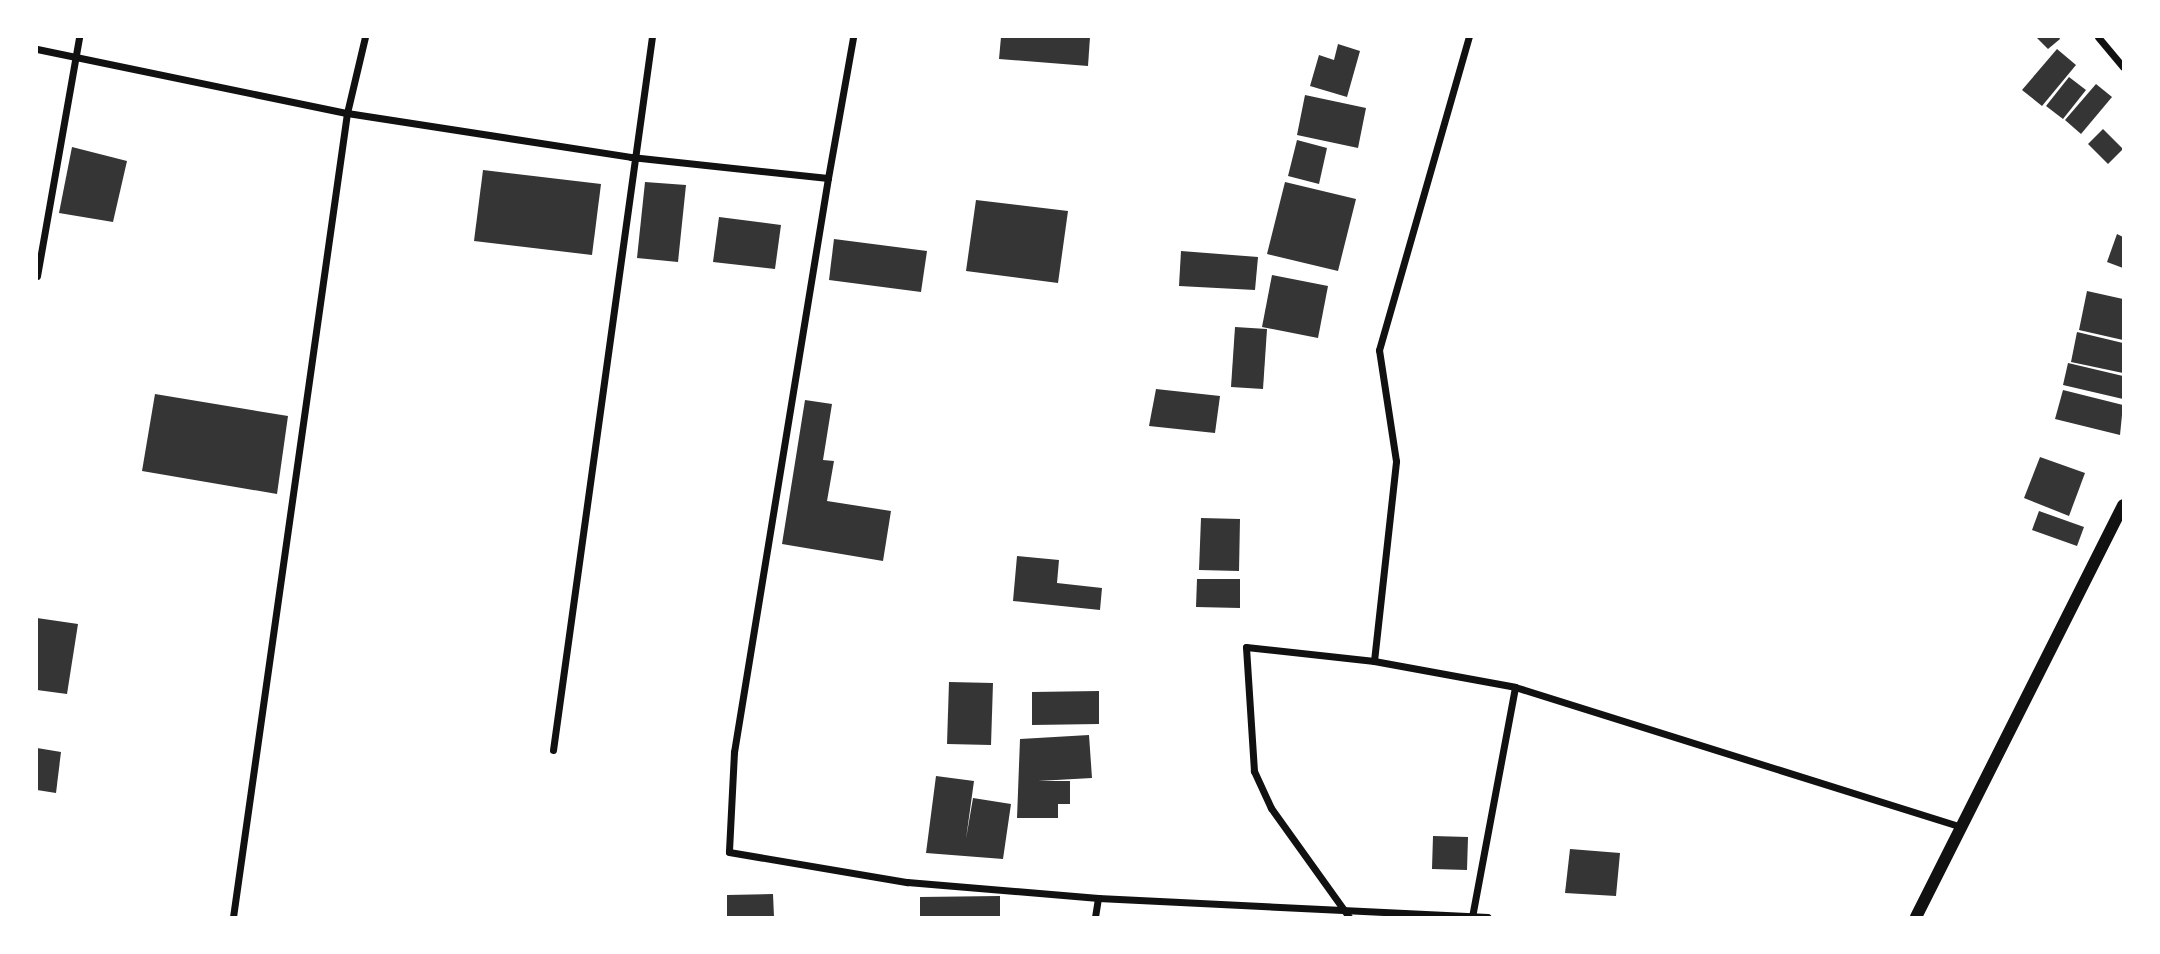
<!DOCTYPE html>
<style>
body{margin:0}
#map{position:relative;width:2160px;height:954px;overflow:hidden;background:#fff;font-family:Mulish,sans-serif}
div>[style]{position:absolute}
.building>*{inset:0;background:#353535}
.minor>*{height:7px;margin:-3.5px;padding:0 3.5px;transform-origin:3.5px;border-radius:3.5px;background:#111}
.tertiary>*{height:12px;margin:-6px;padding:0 6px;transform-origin:6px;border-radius:6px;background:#111}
span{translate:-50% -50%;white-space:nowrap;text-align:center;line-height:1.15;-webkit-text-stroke:7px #fff;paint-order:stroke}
.frame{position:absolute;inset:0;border:38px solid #fff;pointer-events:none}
</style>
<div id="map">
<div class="building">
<div style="clip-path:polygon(1001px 37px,1090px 37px,1088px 66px,999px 59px)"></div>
<div style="clip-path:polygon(2036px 37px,2059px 37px,2060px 39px,2048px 49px)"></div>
<div style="clip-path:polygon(1338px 44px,1360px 51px,1347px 97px,1310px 86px,1319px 55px,1334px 60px)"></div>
<div style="clip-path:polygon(2057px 49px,2076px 65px,2042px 106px,2022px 90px)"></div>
<div style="clip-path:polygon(2069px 77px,2086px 90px,2063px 119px,2046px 106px)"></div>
<div style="clip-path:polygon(2096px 84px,2112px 97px,2081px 134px,2065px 120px)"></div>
<div style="clip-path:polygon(1305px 95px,1366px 108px,1358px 148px,1297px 135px)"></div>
<div style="clip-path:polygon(2103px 129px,2123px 149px,2108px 164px,2088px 144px)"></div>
<div style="clip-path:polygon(1297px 140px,1327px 148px,1319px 184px,1288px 176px)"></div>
<div style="clip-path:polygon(72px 147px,127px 161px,113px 222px,59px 213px)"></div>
<div style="clip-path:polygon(483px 170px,601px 184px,592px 255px,474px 241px)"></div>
<div style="clip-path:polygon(645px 182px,686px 185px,678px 262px,637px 258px)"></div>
<div style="clip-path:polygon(1285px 182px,1356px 199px,1338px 271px,1267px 254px)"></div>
<div style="clip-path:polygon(976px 200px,1068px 211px,1058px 283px,966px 271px)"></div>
<div style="clip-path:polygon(719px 217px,781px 225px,775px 269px,713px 262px)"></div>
<div style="clip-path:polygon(2117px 234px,2123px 237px,2123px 268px,2107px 262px)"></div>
<div style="clip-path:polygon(834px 239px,927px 251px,921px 292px,829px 280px)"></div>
<div style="clip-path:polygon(1181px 251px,1258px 257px,1255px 290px,1179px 286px)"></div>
<div style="clip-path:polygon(1272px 275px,1328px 286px,1318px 338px,1262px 327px)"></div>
<div style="clip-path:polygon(2087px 291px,2123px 299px,2123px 340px,2079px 330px)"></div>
<div style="clip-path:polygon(1235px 327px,1267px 329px,1263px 389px,1231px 387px)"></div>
<div style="clip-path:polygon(2077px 332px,2123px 343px,2123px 373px,2071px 362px)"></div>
<div style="clip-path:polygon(2068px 363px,2123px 376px,2123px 399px,2063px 385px)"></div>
<div style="clip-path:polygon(1156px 389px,1220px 396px,1215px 433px,1149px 426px)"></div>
<div style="clip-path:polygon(2063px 390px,2123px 405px,2120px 435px,2055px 419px)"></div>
<div style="clip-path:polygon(155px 394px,288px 416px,277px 494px,142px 471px)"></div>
<div style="clip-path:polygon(805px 400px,832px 404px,823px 460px,834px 461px,827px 501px,891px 511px,883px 561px,782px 544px)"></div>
<div style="clip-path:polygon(2040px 457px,2085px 473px,2069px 516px,2024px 498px)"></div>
<div style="clip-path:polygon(2039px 511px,2084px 527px,2077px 546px,2032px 530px)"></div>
<div style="clip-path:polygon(1201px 518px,1240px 519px,1239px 571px,1199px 570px)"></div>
<div style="clip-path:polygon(1017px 556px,1059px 560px,1057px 583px,1102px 588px,1100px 610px,1013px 601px)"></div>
<div style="clip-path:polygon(1197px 579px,1240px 579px,1240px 608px,1196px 607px)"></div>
<div style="clip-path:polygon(37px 618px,78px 624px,67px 694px,37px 690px)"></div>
<div style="clip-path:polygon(949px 682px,993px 683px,991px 745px,947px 744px)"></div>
<div style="clip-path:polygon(1099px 691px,1099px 724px,1032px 725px,1032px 692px)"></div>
<div style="clip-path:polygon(1089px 735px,1092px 778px,1038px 781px,1070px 781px,1070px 804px,1058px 804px,1058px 818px,1017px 818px,1020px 739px)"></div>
<div style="clip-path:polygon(37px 748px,61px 752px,56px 793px,37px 790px)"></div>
<div style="clip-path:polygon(936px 776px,974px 781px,966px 839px,973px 798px,1011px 804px,1003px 859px,926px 853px)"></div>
<div style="clip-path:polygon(1433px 836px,1468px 837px,1467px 870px,1432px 869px)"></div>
<div style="clip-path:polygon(1570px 849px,1620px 853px,1616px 896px,1565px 893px)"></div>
<div style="clip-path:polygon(773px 894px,774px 917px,727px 917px,727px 895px)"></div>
<div style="clip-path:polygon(1000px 896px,1000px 917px,920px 917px,920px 897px)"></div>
</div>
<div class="minor">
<div style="left:2098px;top:37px;width:39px;rotate:50deg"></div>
<div style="left:37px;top:49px;width:317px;rotate:11.7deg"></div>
<div style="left:347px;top:113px;width:287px;rotate:8.8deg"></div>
<div style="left:631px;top:157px;width:198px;rotate:6.1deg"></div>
<div style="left:828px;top:178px;width:582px;rotate:99.3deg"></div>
<div style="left:734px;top:752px;width:100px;rotate:92.9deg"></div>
<div style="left:729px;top:852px;width:181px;rotate:9.6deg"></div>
<div style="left:907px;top:882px;width:192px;rotate:4.8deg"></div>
<div style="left:1098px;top:898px;width:390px;rotate:2.8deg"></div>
<div style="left:828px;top:178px;width:143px;rotate:-79.9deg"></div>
<div style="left:37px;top:276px;width:243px;rotate:-80deg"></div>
<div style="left:1374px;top:661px;width:201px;rotate:-83.7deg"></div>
<div style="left:1396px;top:461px;width:112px;rotate:-98.7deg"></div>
<div style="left:1379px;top:350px;width:326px;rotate:-74deg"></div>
<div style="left:553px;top:750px;width:720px;rotate:-82.1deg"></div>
<div style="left:233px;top:917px;width:812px;rotate:-81.93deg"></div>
<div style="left:347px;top:113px;width:78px;rotate:-76.7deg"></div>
<div style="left:1095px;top:917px;width:19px;rotate:-81deg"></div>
<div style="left:1349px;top:917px;width:134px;rotate:-125.6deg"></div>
<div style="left:1271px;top:808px;width:41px;rotate:-114.7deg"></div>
<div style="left:1254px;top:771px;width:124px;rotate:-93.7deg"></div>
<div style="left:1246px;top:647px;width:129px;rotate:6.2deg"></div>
<div style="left:1374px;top:661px;width:143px;rotate:10.4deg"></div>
<div style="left:1515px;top:687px;width:469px;rotate:17.4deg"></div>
<div style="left:1472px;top:917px;width:234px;rotate:-79.4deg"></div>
</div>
<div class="tertiary">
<div style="left:1916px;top:917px;width:461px;rotate:-63.3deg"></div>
</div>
<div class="frame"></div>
</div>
